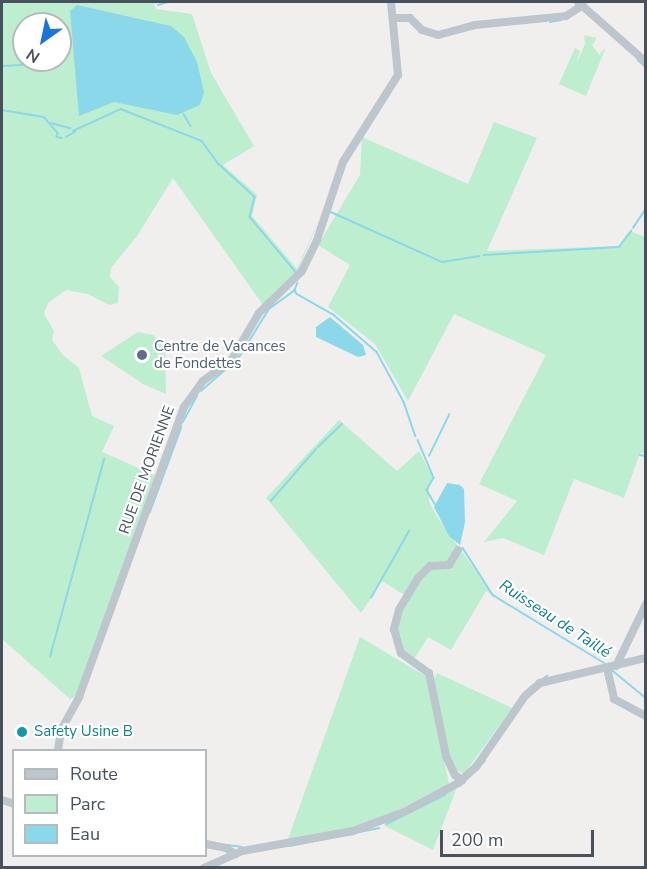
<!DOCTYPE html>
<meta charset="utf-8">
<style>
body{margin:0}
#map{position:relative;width:647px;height:869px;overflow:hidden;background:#f1eeee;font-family:"Nunito Sans",sans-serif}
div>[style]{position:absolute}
.green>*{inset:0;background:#bdeecf}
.water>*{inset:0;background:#8bd8eb}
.stream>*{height:1.5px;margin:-0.75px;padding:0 0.75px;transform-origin:0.75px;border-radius:0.75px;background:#8bd8eb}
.minor>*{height:8px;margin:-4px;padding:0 4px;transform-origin:4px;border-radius:4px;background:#bdc6cd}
.dots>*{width:16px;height:16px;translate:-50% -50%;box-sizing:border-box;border:3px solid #fff;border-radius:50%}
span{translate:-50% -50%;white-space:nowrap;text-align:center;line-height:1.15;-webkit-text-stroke:4.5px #fff;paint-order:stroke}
.service-label{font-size:15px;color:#4e5e75}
.left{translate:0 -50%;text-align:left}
.street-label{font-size:15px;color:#47525c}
.culture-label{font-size:15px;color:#0d838f}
.water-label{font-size:16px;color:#0e7e98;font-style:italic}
.frame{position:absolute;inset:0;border:3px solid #47525c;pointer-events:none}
.legend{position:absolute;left:12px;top:749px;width:195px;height:108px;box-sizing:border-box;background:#fff;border:2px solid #b5babe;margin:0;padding:8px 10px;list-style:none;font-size:18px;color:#47525c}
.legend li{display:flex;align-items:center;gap:12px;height:30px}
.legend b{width:30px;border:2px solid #b5babe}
.north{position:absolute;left:12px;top:12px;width:60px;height:60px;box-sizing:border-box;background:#fff;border:2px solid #b5babe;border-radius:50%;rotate:213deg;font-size:16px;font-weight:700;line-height:24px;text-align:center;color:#47525c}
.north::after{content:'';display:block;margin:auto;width:21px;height:27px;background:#1b74de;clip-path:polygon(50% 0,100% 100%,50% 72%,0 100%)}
.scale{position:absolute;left:440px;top:830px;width:154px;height:27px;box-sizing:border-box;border:3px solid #47525c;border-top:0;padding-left:8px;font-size:18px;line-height:21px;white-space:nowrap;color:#47525c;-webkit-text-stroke:4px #fff;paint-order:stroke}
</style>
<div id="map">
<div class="green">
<div style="clip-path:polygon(evenodd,2px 2px,161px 2px,154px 4px,156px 9px,192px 14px,211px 73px,254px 146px,223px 165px,257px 195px,252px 216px,297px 269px,324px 208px,298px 270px,263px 305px,173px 178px,137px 236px,111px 268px,110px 277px,119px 287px,118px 303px,109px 305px,88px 294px,66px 290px,48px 303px,44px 314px,54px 331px,52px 340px,63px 355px,79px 368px,92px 416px,114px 426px,102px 452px,157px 476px,76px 696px,70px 699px,2px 639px,2px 2px,24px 24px,60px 24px,60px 60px,24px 60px,24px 24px)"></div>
<div style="clip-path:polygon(584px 35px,597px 38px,592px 45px,599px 55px,606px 47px,586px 96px,559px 84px,575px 48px,580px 51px,576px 64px,585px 44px)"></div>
<div style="clip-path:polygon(494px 122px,537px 138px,487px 251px,620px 246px,630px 231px,645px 237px,645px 453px,640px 453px,624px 498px,574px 479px,544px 555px,503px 538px,484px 542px,517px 501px,479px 484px,546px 355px,454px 314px,408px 401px,375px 344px,328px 307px,350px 265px,318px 245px,360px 175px,362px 137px,468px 184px)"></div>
<div style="clip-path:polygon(138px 332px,153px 335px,165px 345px,166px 394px,143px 384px,101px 356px)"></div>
<div style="clip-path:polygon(339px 420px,397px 471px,419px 451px,433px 478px,429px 485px,429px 502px,438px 518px,493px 595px,512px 609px,486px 591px,451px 650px,428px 637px,414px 659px,403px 652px,394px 634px,406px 596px,382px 581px,361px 613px,266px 498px)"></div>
<div style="clip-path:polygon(360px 637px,427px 677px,449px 784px,389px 815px,348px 829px,288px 839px)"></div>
<div style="clip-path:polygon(437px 673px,512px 708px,464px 774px,455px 769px,447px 749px,434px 680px)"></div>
<div style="clip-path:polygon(457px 787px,433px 850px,385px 826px,384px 824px)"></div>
</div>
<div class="water">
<div style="clip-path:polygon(77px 5px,171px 26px,184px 37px,197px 62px,204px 92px,200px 105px,177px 115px,114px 102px,79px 116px,70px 11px)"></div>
<div style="clip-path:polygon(330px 317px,363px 345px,366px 355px,358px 357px,316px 337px,316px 327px)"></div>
<div style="clip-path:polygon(447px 483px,460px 485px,464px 489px,465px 522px,460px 545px,449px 536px,434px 507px)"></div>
</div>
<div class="stream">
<div style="left:158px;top:5px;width:10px;rotate:-17deg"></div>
<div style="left:550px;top:22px;width:11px;rotate:-10deg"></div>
<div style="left:638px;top:60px;width:11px;rotate:41deg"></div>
<div style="left:2px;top:66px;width:39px;rotate:-3deg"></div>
<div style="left:41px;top:64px;width:10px;rotate:-24deg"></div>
<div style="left:2px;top:110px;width:43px;rotate:9.5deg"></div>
<div style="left:44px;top:117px;width:21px;rotate:49deg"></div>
<div style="left:58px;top:133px;width:4px;rotate:104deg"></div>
<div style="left:57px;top:137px;width:5px;rotate:11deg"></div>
<div style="left:184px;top:114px;width:14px;rotate:60deg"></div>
<div style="left:51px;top:123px;width:20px;rotate:15deg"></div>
<div style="left:73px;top:131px;width:53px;rotate:-24.6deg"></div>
<div style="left:121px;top:109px;width:87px;rotate:21.6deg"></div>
<div style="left:202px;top:141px;width:29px;rotate:54deg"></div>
<div style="left:219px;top:164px;width:49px;rotate:42.5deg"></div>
<div style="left:255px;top:197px;width:21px;rotate:104deg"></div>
<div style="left:250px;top:217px;width:72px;rotate:50.1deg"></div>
<div style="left:66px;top:137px;width:10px;rotate:-29deg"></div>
<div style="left:331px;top:212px;width:122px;rotate:24.2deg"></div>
<div style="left:442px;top:262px;width:38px;rotate:-9deg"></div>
<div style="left:633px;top:228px;width:23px;rotate:-56deg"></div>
<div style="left:484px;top:255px;width:135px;rotate:-3.4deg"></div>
<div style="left:619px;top:247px;width:20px;rotate:-53deg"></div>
<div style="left:298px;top:283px;width:8px;rotate:113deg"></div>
<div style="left:295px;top:290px;width:4px;rotate:63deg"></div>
<div style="left:297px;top:294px;width:43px;rotate:29.6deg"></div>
<div style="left:334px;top:315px;width:57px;rotate:40.7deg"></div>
<div style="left:377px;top:352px;width:57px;rotate:61.6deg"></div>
<div style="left:404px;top:402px;width:36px;rotate:71deg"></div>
<div style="left:238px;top:359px;width:59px;rotate:-58.2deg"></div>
<div style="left:269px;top:309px;width:32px;rotate:-36deg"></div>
<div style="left:201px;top:391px;width:40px;rotate:-41deg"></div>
<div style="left:183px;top:422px;width:30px;rotate:-62deg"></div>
<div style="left:418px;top:440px;width:41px;rotate:67.2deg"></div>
<div style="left:434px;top:478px;width:14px;rotate:120deg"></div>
<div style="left:427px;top:490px;width:16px;rotate:60deg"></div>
<div style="left:318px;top:447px;width:33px;rotate:-44deg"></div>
<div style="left:640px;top:455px;width:6px;rotate:9deg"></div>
<div style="left:429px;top:456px;width:46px;rotate:-64deg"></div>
<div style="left:271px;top:501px;width:69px;rotate:-49.1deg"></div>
<div style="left:150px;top:512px;width:90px;rotate:-69.7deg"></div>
<div style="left:463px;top:548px;width:56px;rotate:57.4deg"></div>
<div style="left:493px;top:595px;width:132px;rotate:31.4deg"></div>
<div style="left:371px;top:598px;width:77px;rotate:-60.4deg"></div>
<div style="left:50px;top:657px;width:205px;rotate:-74.7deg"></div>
<div style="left:612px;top:670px;width:44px;rotate:39.5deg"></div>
<div style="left:543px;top:679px;width:5px;rotate:-37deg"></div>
<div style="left:460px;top:786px;width:35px;rotate:-45deg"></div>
<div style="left:387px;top:824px;width:65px;rotate:-26.6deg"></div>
<div style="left:228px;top:845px;width:14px;rotate:8deg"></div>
<div style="left:290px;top:846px;width:91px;rotate:-11.4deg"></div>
</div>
<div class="minor">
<div style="left:578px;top:2px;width:91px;rotate:41.4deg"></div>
<div style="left:395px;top:18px;width:15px"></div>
<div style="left:410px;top:18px;width:17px;rotate:45deg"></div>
<div style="left:422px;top:30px;width:17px;rotate:17deg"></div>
<div style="left:438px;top:35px;width:38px;rotate:-15deg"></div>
<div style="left:475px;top:25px;width:91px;rotate:-5.6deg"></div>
<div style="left:566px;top:16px;width:20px;rotate:-33deg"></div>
<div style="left:458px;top:550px;width:17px;rotate:121deg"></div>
<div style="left:449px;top:565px;width:19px;rotate:177deg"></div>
<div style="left:430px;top:566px;width:17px;rotate:135deg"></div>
<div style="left:418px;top:578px;width:37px;rotate:121deg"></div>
<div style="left:399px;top:610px;width:20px;rotate:105deg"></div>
<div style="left:394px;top:629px;width:25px;rotate:74deg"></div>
<div style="left:401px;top:653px;width:34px;rotate:36deg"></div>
<div style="left:429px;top:673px;width:85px;rotate:78.4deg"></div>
<div style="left:446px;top:756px;width:21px;rotate:65deg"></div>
<div style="left:455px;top:775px;width:9px;rotate:36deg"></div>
<div style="left:616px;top:666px;width:69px;rotate:-64.2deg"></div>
<div style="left:607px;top:668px;width:32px;rotate:77deg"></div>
<div style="left:614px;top:699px;width:36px;rotate:28deg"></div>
<div style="left:58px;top:750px;width:20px;rotate:-81deg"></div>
<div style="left:61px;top:730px;width:38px;rotate:-61deg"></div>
<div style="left:79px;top:697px;width:308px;rotate:-70.1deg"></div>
<div style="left:184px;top:407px;width:32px;rotate:-54deg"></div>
<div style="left:203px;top:381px;width:36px;rotate:-37deg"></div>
<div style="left:232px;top:359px;width:53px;rotate:-59.6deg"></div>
<div style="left:259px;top:313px;width:60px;rotate:-44.3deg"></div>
<div style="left:302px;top:271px;width:34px;rotate:-64deg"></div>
<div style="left:317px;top:240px;width:82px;rotate:-71.6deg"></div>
<div style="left:343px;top:162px;width:103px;rotate:-57.7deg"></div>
<div style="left:398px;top:75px;width:73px;rotate:-95.5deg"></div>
<div style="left:2px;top:800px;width:13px;rotate:18deg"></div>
<div style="left:206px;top:844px;width:20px;rotate:11deg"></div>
<div style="left:226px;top:848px;width:11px;rotate:34deg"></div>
<div style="left:204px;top:868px;width:42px;rotate:-24.1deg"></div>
<div style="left:242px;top:851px;width:113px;rotate:-10.2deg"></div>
<div style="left:353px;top:831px;width:54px;rotate:-20.4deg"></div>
<div style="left:404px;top:812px;width:61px;rotate:-28.2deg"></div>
<div style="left:458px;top:783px;width:24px;rotate:-42deg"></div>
<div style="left:476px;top:767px;width:86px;rotate:-55.4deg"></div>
<div style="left:525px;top:696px;width:20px;rotate:-41deg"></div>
<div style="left:540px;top:683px;width:109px;rotate:-13.3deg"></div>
</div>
<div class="dots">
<div style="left:142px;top:355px;background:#5c6f8a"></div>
<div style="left:22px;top:732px;background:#0f9aa8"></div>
</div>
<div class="service-label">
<span class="left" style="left:154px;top:355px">Centre de Vacances<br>de Fondettes</span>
</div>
<div class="street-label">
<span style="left:147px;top:470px;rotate:-70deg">RUE DE MORIENNE</span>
</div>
<div class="culture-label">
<span class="left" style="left:34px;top:732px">Safety Usine B</span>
</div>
<div class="water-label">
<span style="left:555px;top:619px;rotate:33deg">Ruisseau de Taillé</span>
</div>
<div class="frame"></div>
<ul class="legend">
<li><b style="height:8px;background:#bdc6cd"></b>Route</li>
<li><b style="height:16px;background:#bdeecf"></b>Parc</li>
<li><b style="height:16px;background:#8bd8eb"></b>Eau</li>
</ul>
<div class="north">N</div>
<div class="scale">200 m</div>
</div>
